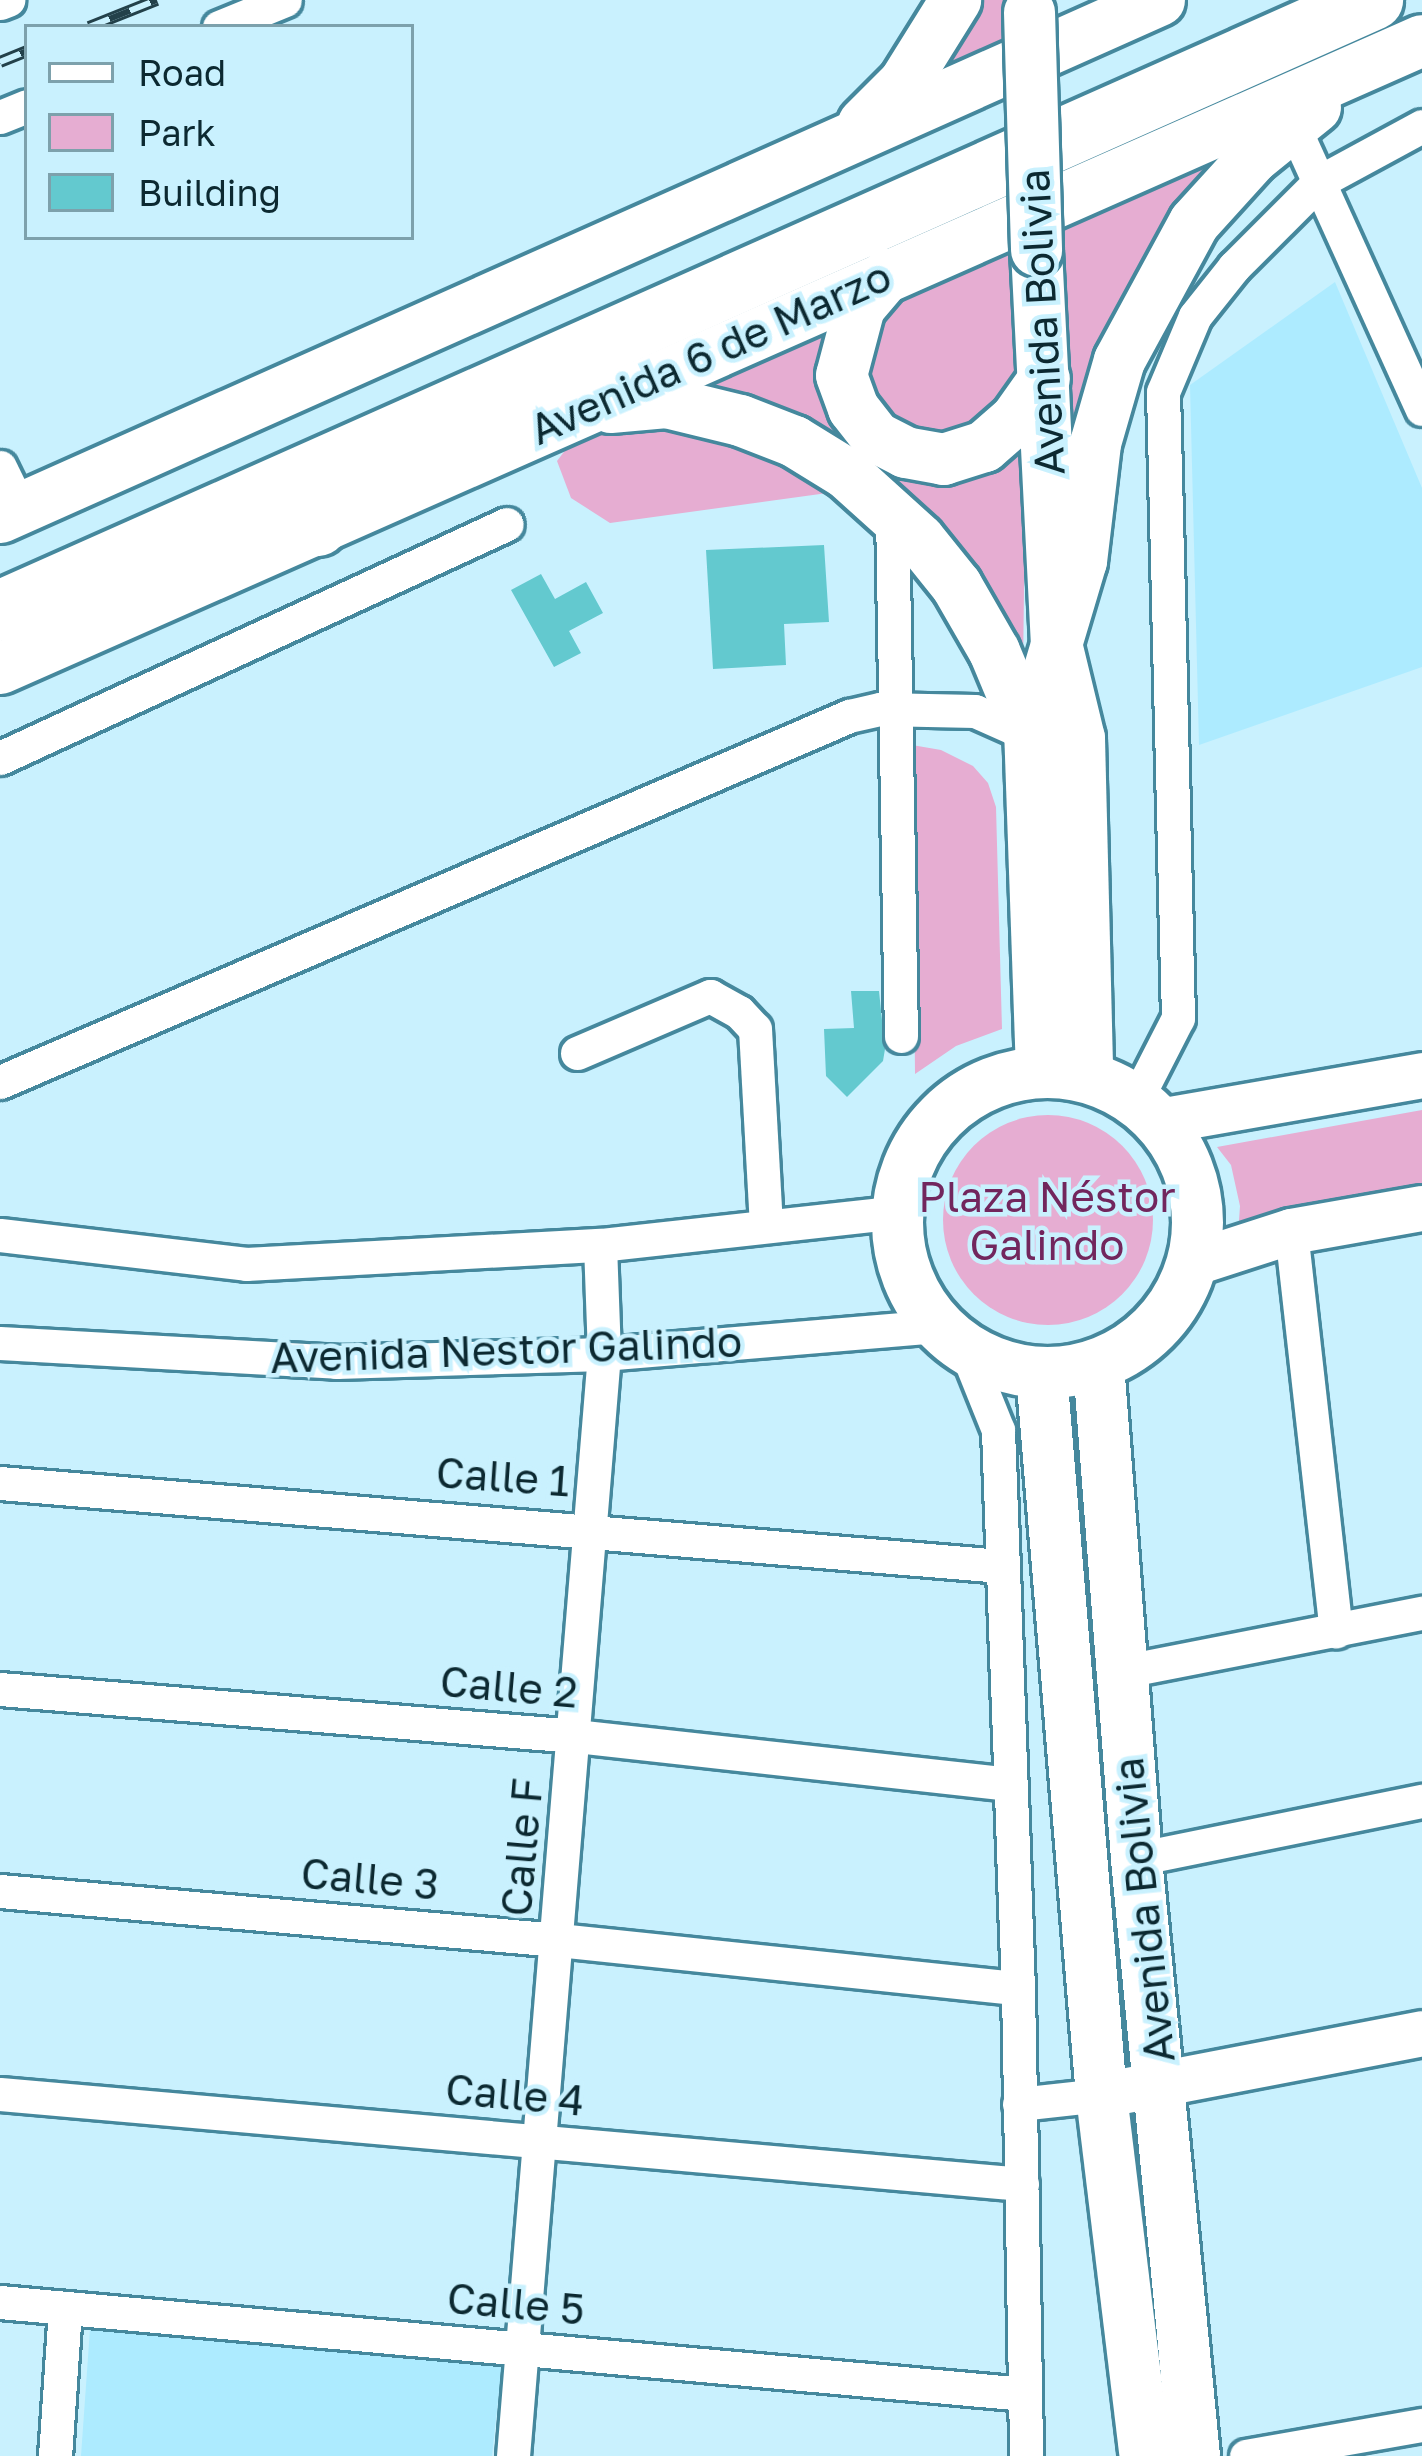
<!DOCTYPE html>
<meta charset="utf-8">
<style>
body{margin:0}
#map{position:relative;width:1422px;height:2456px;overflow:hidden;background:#c9f1fe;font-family:"Golos Text",sans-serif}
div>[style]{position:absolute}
.built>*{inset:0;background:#adebff}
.green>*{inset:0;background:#e6add2}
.round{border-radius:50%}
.building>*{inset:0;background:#63c9cf}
.roads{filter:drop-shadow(3px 0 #45889d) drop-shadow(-3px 0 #45889d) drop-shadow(0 3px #45889d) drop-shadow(0 -3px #45889d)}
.street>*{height:33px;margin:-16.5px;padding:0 16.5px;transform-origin:16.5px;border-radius:16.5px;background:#fff}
.secondary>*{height:45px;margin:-22.5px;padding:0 22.5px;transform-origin:22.5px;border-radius:22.5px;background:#fff}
.primary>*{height:51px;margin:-25.5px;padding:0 25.5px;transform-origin:25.5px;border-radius:25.5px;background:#fff}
.primary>.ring{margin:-25.5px;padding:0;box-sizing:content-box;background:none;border:51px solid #fff;border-radius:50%}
.highway>*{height:60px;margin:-30px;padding:0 30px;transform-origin:30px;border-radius:30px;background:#fff}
.rail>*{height:12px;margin-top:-6px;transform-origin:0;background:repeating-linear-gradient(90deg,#c9f1fe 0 22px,#23414a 0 44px);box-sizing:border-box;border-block:3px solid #23414a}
.bridges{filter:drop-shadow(3px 0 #45889d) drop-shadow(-3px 0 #45889d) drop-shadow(0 3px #45889d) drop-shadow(0 -3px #45889d)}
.primary-bridge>*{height:51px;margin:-25.5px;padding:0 25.5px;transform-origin:25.5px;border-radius:25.5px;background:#fff}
span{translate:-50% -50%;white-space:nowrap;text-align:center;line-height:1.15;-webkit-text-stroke:9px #c9f1fe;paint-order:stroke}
.street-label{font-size:42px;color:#0c2931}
.park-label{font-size:42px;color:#72265d}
.legend{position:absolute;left:24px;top:24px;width:390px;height:216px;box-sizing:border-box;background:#c9f1fe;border:3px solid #7da1ac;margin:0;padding:15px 21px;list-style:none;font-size:36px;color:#0c2931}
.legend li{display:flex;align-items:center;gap:24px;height:60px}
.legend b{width:60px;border:3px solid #7da1ac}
</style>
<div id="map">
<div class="built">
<div style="clip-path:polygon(1335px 282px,1422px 488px,1422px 667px,1199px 745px,1190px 385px)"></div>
<div style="clip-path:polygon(90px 2329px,502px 2364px,492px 2456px,81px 2456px)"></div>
</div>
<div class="green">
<div style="clip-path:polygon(974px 0,1007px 0,1009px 50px,918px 90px)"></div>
<div style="clip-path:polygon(1267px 125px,1067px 502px,1060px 216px)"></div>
<div style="clip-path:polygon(1015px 232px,1022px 364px,1004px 411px,941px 443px,886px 426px,859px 355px,885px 301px)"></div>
<div style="clip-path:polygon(840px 320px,873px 454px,1026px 435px,1023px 670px,972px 573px,670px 389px)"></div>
<div style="clip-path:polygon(644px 422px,705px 433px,782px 460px,842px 491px,610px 523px,571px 498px,557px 461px,573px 440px,611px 425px)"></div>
<div style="clip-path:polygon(912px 745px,941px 750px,973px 766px,988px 783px,996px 807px,1002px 1029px,956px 1046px,915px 1074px)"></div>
<div style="clip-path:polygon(1422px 1110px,1422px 1201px,1238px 1235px,1240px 1206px,1231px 1165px,1217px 1147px)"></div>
<div class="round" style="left:943px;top:1115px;width:210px;height:210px"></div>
</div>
<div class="building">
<div style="clip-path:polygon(824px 545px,829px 622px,784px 624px,786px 665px,713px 669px,706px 550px)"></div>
<div style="clip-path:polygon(541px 574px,555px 599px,586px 582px,603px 613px,569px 631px,581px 653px,554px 667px,511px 590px)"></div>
<div style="clip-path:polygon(851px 991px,879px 991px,885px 1049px,883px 1061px,847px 1097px,826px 1076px,824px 1029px,854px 1028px)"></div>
</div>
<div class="roads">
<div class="street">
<div style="left:0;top:3px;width:9px;rotate:-21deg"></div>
<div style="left:219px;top:27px;width:71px;rotate:-22.2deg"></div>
<div style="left:0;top:117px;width:29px;rotate:-22deg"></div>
<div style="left:1292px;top:123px;width:314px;rotate:65.6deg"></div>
<div style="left:0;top:467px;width:46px;rotate:64deg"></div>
<div style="left:892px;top:512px;width:524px;rotate:89.02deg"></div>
<div style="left:0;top:758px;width:558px;rotate:-24.78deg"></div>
<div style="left:577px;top:1053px;width:145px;rotate:-23.2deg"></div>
<div style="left:710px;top:996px;width:33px;rotate:29deg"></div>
<div style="left:739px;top:1012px;width:23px;rotate:47deg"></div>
<div style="left:755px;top:1029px;width:196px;rotate:86.8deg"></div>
<div style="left:0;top:1082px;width:925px;rotate:-23.32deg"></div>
<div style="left:849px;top:716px;width:32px;rotate:-13deg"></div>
<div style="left:880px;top:709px;width:95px;rotate:1.2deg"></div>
<div style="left:975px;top:711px;width:59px;rotate:24deg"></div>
<div style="left:1136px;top:1100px;width:92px;rotate:-62.9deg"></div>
<div style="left:1178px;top:1018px;width:626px;rotate:-91.37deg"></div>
<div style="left:1163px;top:392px;width:82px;rotate:-67.2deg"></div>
<div style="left:1195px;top:316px;width:63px;rotate:-51.5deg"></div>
<div style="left:1234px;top:267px;width:120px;rotate:-45deg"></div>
<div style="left:1319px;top:182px;width:117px;rotate:-28.5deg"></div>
<div style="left:1291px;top:1231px;width:403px;rotate:83.6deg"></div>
<div style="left:0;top:1235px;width:248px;rotate:6.7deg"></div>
<div style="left:246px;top:1264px;width:355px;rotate:-3.1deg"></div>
<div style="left:600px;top:1245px;width:299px;rotate:-6.3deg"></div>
<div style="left:0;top:1343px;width:337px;rotate:3.2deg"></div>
<div style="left:336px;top:1362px;width:268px;rotate:-1.7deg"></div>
<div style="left:604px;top:1354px;width:336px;rotate:-4.8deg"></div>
<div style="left:965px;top:1348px;width:88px;rotate:68.1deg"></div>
<div style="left:998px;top:1430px;width:558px;rotate:87.95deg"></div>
<div style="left:1018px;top:1988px;width:468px;rotate:89deg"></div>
<div style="left:0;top:1483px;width:1003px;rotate:4.74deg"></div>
<div style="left:1120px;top:1672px;width:308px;rotate:-11.1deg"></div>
<div style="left:0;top:1689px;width:577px;rotate:4.67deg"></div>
<div style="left:575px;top:1736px;width:437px;rotate:6.3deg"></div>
<div style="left:1136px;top:1859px;width:292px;rotate:-11.5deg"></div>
<div style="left:0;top:1891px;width:560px;rotate:5.02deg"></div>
<div style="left:558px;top:1940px;width:462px;rotate:6deg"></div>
<div style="left:0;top:2094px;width:1026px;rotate:5.03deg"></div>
<div style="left:1019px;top:2104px;width:82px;rotate:-6.3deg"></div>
<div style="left:0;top:2302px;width:1029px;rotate:5.13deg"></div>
<div style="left:55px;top:2456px;width:148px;rotate:-86.1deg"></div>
<div style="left:513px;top:2456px;width:1106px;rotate:-85.28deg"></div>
<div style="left:604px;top:1354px;width:109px;rotate:-92.1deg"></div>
<div style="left:1246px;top:2456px;width:179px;rotate:-10deg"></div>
</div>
<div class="secondary">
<div style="left:1159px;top:1121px;width:267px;rotate:-9.9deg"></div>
<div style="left:1192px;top:1263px;width:104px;rotate:-17.9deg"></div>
<div style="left:1291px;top:1231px;width:133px;rotate:-10deg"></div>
<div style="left:1101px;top:2095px;width:327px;rotate:-10.9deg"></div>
</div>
<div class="primary">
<div style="left:863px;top:123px;width:58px;rotate:-45deg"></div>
<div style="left:904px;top:82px;width:97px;rotate:-58.1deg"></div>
<div style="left:1036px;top:250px;width:394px;rotate:87.1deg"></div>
<div style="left:1056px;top:643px;width:98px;rotate:76.4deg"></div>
<div style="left:1079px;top:738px;width:338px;rotate:88.6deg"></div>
<div style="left:887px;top:274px;width:43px;rotate:130.3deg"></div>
<div style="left:859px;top:307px;width:70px;rotate:104.8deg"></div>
<div style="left:841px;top:375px;width:35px;rotate:70deg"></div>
<div style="left:853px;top:408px;width:37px;rotate:52deg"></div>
<div style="left:876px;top:437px;width:33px;rotate:27deg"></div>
<div style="left:905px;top:452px;width:39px;rotate:10deg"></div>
<div style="left:943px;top:459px;width:43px;rotate:-17.6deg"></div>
<div style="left:984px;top:446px;width:41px;rotate:-41.1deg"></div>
<div style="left:1015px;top:419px;width:50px;rotate:-54.7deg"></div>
<div style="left:610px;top:407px;width:56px;rotate:-5.1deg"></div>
<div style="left:666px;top:402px;width:76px;rotate:13.7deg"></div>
<div style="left:740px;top:420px;width:58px;rotate:21.3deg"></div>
<div style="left:794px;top:441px;width:61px;rotate:31.6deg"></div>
<div style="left:846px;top:473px;width:98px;rotate:42.1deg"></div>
<div style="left:919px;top:539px;width:59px;rotate:51.2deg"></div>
<div style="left:956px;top:585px;width:76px;rotate:60.1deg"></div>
<div style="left:994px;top:651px;width:91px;rotate:67.4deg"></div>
<div style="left:0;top:517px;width:1269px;rotate:-24.04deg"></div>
<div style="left:0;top:668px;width:1554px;rotate:-23.83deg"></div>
<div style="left:1041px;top:1071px;width:336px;rotate:-92deg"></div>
<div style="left:1029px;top:735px;width:182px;rotate:-73.4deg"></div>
<div style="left:1081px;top:561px;width:119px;rotate:-83.2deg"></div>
<div style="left:1095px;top:443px;width:86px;rotate:-73.9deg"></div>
<div style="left:1119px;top:360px;width:157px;rotate:-61.5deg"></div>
<div style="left:1194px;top:222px;width:86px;rotate:-47.8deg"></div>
<div style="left:1252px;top:158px;width:81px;rotate:-39deg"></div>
<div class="ring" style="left:897px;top:1072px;width:249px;height:249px"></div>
<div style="left:1098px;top:1364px;width:496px;rotate:85.6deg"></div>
<div style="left:1136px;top:1859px;width:600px;rotate:84.45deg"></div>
<div style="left:1041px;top:1372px;width:725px;rotate:85.26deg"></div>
<div style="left:1101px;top:2095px;width:364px;rotate:83.1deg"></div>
</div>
<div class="highway">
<div style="left:207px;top:532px;width:111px;rotate:-3.1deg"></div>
<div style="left:0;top:611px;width:1503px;rotate:-23.99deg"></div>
</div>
</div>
<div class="rail">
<div style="left:89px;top:27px;width:73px;rotate:-21.7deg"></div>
<div style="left:0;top:62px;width:29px;rotate:-22deg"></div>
</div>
<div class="bridges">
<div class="primary-bridge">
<div style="left:1029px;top:12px;width:238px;rotate:88.3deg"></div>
</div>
</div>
<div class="street-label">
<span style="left:1041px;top:322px;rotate:-93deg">Avenida Bolivia</span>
<span style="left:710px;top:352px;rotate:-24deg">Avenida 6 de Marzo</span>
<span style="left:506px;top:1349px;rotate:-2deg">Avenida Nestor Galindo</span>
<span style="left:503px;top:1476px;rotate:4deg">Calle 1</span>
<span style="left:509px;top:1686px;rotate:5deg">Calle 2</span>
<span style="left:521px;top:1847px;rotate:-85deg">Calle F</span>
<span style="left:370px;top:1878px;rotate:5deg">Calle 3</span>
<span style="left:1143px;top:1910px;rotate:-96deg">Avenida Bolivia</span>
<span style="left:515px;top:2094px;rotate:5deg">Calle 4</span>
<span style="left:516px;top:2303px;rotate:5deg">Calle 5</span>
</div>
<div class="park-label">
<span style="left:1047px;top:1220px">Plaza Néstor<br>Galindo</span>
</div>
<ul class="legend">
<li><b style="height:15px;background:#fff"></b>Road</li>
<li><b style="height:33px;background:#e6add2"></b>Park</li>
<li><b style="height:33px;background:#63c9cf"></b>Building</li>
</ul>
</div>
